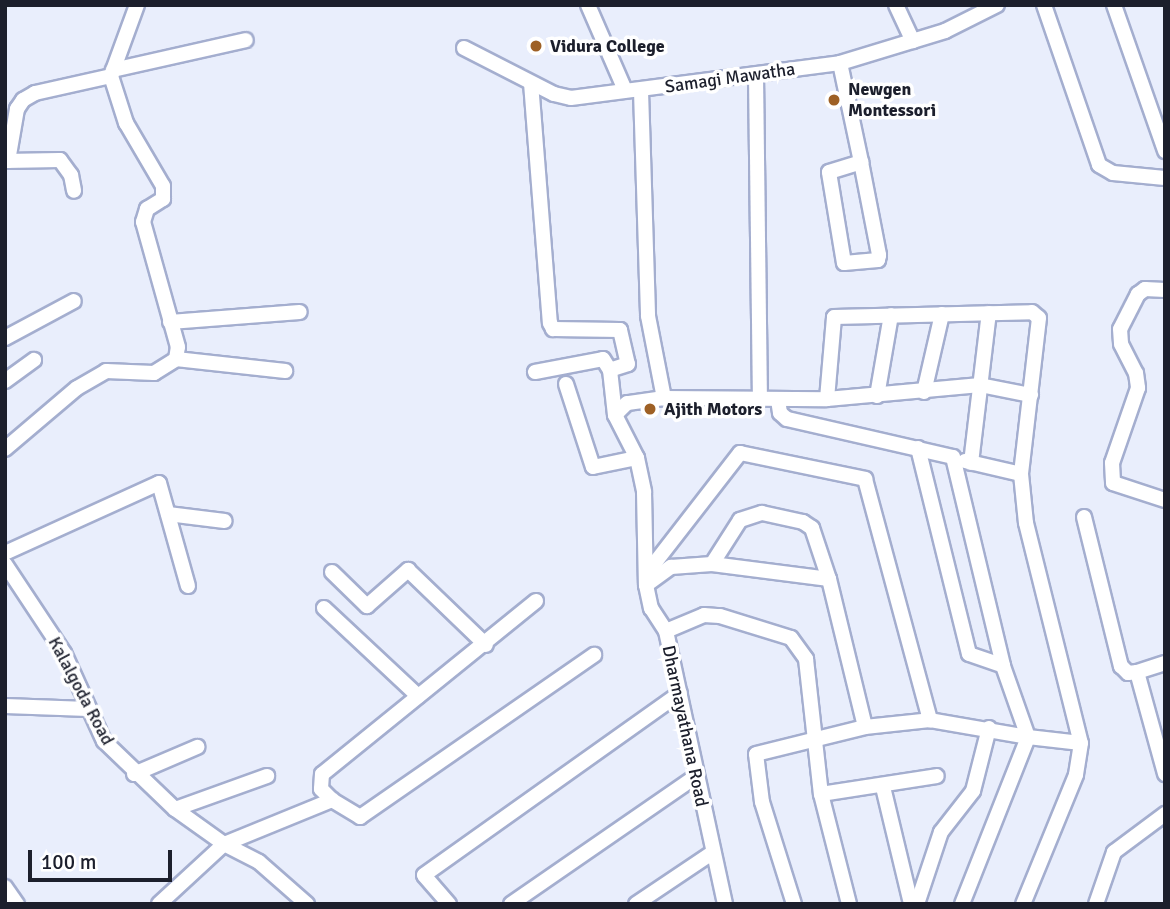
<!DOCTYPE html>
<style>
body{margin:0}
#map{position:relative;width:1170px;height:909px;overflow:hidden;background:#e9eefc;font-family:Signika,sans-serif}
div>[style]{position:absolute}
.roads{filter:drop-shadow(2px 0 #a4aecf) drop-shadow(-2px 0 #a4aecf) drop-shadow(0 2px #a4aecf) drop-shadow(0 -2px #a4aecf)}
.minor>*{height:14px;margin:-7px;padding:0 7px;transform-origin:7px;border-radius:7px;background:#fff}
.dots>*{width:19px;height:19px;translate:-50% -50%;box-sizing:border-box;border:4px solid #fff;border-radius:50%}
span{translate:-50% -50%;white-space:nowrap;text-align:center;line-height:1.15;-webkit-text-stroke:7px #fff;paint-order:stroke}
.poi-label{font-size:18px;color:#1c1f2c;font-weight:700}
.left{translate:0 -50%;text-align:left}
.street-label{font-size:18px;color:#1c1f2c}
.frame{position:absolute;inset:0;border:7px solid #1c1f2c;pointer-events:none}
.scale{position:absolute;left:28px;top:850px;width:144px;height:32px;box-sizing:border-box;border:4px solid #1c1f2c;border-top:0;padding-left:9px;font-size:21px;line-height:24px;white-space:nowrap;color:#1c1f2c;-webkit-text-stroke:5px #fff;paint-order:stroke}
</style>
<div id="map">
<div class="roads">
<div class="minor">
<div style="left:588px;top:5px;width:93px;rotate:66.5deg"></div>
<div style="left:896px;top:5px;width:40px;rotate:65deg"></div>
<div style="left:1044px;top:5px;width:169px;rotate:71deg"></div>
<div style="left:1099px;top:165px;width:16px;rotate:30deg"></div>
<div style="left:1113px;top:173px;width:52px;rotate:5.5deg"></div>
<div style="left:1114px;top:5px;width:155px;rotate:70.7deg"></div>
<div style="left:464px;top:48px;width:101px;rotate:27.1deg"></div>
<div style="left:554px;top:94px;width:17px;rotate:13deg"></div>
<div style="left:571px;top:98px;width:271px;rotate:-7.4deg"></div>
<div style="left:840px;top:63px;width:110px;rotate:-16.9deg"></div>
<div style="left:945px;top:31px;width:58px;rotate:-26.6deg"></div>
<div style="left:840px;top:63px;width:101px;rotate:78deg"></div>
<div style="left:861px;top:162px;width:95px;rotate:79deg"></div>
<div style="left:879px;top:255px;width:5px;rotate:101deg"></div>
<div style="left:878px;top:260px;width:34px;rotate:175deg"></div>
<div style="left:844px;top:263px;width:92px;rotate:-99.4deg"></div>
<div style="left:829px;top:172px;width:34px;rotate:-17deg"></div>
<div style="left:113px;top:70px;width:136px;rotate:-12.7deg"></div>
<div style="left:756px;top:75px;width:322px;rotate:89.3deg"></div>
<div style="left:531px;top:83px;width:241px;rotate:85.5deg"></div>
<div style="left:550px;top:323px;width:7px;rotate:63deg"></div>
<div style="left:553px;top:329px;width:67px;rotate:0.9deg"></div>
<div style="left:620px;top:330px;width:35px;rotate:77deg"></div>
<div style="left:628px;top:364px;width:19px;rotate:162deg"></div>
<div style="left:641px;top:91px;width:225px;rotate:88.2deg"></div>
<div style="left:648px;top:316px;width:84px;rotate:79deg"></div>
<div style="left:664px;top:398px;width:37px;rotate:172deg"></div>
<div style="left:627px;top:403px;width:17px;rotate:135deg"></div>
<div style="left:615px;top:415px;width:48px;rotate:62.9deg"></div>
<div style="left:637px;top:458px;width:35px;rotate:78deg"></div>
<div style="left:644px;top:492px;width:93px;rotate:88.8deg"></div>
<div style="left:646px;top:585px;width:24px;rotate:78deg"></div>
<div style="left:651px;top:608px;width:27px;rotate:57deg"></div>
<div style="left:666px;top:631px;width:279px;rotate:77.8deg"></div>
<div style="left:5px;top:161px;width:55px;rotate:-1deg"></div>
<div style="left:60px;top:160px;width:19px;rotate:54deg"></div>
<div style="left:71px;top:175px;width:16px;rotate:79deg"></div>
<div style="left:8px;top:161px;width:53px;rotate:-80.2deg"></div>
<div style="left:17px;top:109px;width:11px;rotate:-56deg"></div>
<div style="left:23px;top:100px;width:14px;rotate:-30deg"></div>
<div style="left:35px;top:93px;width:78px;rotate:-12.6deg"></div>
<div style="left:1165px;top:290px;width:20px;rotate:-177deg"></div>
<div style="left:1145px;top:289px;width:9px;rotate:144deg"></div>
<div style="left:1138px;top:294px;width:39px;rotate:117deg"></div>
<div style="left:1120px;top:329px;width:15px;rotate:86deg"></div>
<div style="left:1121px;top:344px;width:33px;rotate:63deg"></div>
<div style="left:1136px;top:373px;width:15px;rotate:82deg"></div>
<div style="left:1138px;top:388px;width:79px;rotate:109.1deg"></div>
<div style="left:1112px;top:463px;width:20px;rotate:87deg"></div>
<div style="left:1113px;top:483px;width:55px;rotate:18.1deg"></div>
<div style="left:170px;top:322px;width:130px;rotate:-4.4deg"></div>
<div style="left:5px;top:338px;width:78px;rotate:-28.2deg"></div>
<div style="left:176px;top:359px;width:110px;rotate:6.3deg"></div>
<div style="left:535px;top:372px;width:69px;rotate:-10.8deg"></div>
<div style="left:603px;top:359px;width:13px;rotate:58deg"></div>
<div style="left:610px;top:370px;width:45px;rotate:83.7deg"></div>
<div style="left:5px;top:381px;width:36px;rotate:-36deg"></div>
<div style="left:566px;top:384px;width:87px;rotate:72deg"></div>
<div style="left:593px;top:467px;width:45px;rotate:-11.6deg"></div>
<div style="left:924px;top:392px;width:80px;rotate:-77deg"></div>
<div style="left:877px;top:396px;width:82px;rotate:-80.2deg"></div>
<div style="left:664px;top:398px;width:163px;rotate:0.4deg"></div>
<div style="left:827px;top:399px;width:154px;rotate:-5.2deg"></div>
<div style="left:980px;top:385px;width:52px;rotate:11.1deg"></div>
<div style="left:827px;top:399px;width:82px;rotate:-85.1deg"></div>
<div style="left:834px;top:317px;width:198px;rotate:-1.4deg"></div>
<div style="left:1032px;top:312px;width:9px;rotate:41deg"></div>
<div style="left:1039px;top:318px;width:157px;rotate:96.6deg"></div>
<div style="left:1021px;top:474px;width:49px;rotate:84.2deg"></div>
<div style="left:1026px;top:523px;width:227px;rotate:76deg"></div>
<div style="left:1081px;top:743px;width:32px;rotate:99deg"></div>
<div style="left:1076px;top:775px;width:139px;rotate:112.3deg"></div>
<div style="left:778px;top:400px;width:13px;rotate:81deg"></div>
<div style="left:780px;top:413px;width:9px;rotate:41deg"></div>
<div style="left:787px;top:419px;width:170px;rotate:12.9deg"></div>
<div style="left:953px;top:457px;width:215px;rotate:76.5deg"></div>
<div style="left:1003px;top:666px;width:75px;rotate:70.6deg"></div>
<div style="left:918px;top:448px;width:212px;rotate:76.1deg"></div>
<div style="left:969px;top:654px;width:36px;rotate:19deg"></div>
<div style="left:5px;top:449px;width:94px;rotate:-40.3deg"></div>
<div style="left:77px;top:388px;width:34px;rotate:-30deg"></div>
<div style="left:106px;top:371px;width:48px;rotate:2.4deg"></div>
<div style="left:154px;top:373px;width:26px;rotate:-32deg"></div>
<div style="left:176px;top:359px;width:12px;rotate:-81deg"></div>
<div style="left:178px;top:347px;width:130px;rotate:-105.6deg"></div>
<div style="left:143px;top:222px;width:14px;rotate:-73deg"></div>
<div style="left:147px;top:209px;width:19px;rotate:-32deg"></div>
<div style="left:163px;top:199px;width:13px;rotate:-90deg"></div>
<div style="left:163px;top:186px;width:73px;rotate:-120.4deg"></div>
<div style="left:126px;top:123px;width:49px;rotate:-107.7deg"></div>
<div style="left:111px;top:76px;width:76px;rotate:-69.9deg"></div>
<div style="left:965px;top:461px;width:57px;rotate:13.1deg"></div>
<div style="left:971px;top:463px;width:151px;rotate:-83.2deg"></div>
<div style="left:168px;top:514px;width:57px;rotate:7deg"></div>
<div style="left:1084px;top:517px;width:154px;rotate:76.1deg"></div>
<div style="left:1121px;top:666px;width:10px;rotate:45deg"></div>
<div style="left:1128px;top:673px;width:9px;rotate:-6deg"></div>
<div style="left:5px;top:553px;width:169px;rotate:-24.4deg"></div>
<div style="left:159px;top:483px;width:107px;rotate:74.3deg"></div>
<div style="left:5px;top:564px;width:107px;rotate:56.5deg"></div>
<div style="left:64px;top:653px;width:97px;rotate:65.6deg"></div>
<div style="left:104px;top:741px;width:98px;rotate:43.8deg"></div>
<div style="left:175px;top:809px;width:60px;rotate:35.5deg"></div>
<div style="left:224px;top:844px;width:39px;rotate:27deg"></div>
<div style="left:259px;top:862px;width:64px;rotate:41.2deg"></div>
<div style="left:712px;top:564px;width:52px;rotate:-57.5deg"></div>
<div style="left:740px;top:520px;width:23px;rotate:-18deg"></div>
<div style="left:762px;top:513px;width:42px;rotate:12.4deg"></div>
<div style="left:803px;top:522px;width:11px;rotate:34deg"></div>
<div style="left:812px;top:528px;width:54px;rotate:71.6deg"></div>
<div style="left:829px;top:579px;width:152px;rotate:76.3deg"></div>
<div style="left:865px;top:727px;width:65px;rotate:-6.1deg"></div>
<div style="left:930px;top:720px;width:99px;rotate:9.8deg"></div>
<div style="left:332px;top:572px;width:49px;rotate:44.2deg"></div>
<div style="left:367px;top:606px;width:55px;rotate:-41.3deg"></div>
<div style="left:408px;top:570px;width:108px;rotate:43.9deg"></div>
<div style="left:647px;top:573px;width:152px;rotate:-52.2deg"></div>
<div style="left:740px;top:453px;width:128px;rotate:11.7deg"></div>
<div style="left:865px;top:479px;width:250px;rotate:74.9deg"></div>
<div style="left:646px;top:585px;width:31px;rotate:-36deg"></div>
<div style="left:671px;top:567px;width:41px;rotate:-4.2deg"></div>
<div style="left:712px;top:564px;width:118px;rotate:7.3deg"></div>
<div style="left:536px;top:601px;width:275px;rotate:141deg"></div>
<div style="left:322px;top:774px;width:15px;rotate:94deg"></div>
<div style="left:321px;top:789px;width:16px;rotate:45deg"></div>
<div style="left:332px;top:800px;width:33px;rotate:31deg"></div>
<div style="left:360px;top:817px;width:285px;rotate:-34.7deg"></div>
<div style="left:324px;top:608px;width:129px;rotate:43.1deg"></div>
<div style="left:666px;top:631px;width:41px;rotate:-22.8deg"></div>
<div style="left:704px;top:615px;width:16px;rotate:4deg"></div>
<div style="left:720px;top:616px;width:74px;rotate:17.2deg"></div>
<div style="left:791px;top:638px;width:26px;rotate:54deg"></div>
<div style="left:806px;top:659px;width:136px;rotate:83.7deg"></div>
<div style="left:821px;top:794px;width:114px;rotate:75.7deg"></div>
<div style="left:1165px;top:663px;width:29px;rotate:162deg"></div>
<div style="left:1137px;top:672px;width:106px;rotate:74.6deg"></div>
<div style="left:5px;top:706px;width:83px;rotate:2.1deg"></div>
<div style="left:134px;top:774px;width:69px;rotate:-23.2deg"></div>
<div style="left:883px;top:787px;width:120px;rotate:76.5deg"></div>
<div style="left:821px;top:794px;width:117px;rotate:-8.8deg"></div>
<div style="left:175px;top:809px;width:98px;rotate:-19.7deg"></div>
<div style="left:5px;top:887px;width:21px;rotate:55deg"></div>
<div style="left:159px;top:904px;width:88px;rotate:-42.7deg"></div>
<div style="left:224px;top:844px;width:117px;rotate:-22.2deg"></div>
<div style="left:449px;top:904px;width:38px;rotate:-131deg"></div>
<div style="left:424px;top:875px;width:314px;rotate:-35.4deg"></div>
<div style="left:511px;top:904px;width:224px;rotate:-34.6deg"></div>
<div style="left:636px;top:904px;width:92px;rotate:-33.9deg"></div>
<div style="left:794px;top:904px;width:107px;rotate:-107.4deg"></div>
<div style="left:762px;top:802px;width:48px;rotate:-97.1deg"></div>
<div style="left:756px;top:754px;width:112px;rotate:-13.9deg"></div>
<div style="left:917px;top:904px;width:76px;rotate:-71.6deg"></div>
<div style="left:941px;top:832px;width:52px;rotate:-52deg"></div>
<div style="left:973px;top:791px;width:65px;rotate:-75.7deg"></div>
<div style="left:962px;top:904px;width:180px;rotate:-68.4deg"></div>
<div style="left:1028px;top:737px;width:53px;rotate:6.5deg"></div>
<div style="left:1096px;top:904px;width:55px;rotate:-70.9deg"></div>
<div style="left:1114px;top:852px;width:64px;rotate:-36.7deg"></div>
</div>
</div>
<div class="dots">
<div style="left:536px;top:46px;background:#9e6025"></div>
<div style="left:834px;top:100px;background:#9e6025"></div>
<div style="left:650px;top:409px;background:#9e6025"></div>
</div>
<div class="poi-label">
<span class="left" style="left:550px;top:46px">Vidura College</span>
<span class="left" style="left:848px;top:100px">Newgen<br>Montessori</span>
<span class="left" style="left:664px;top:409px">Ajith Motors</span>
</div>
<div class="street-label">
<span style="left:730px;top:78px;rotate:-8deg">Samagi Mawatha</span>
<span style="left:81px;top:691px;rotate:62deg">Kalalgoda Road</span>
<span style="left:685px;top:726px;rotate:78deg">Dharmayathana Road</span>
</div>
<div class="frame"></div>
<div class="scale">100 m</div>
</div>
